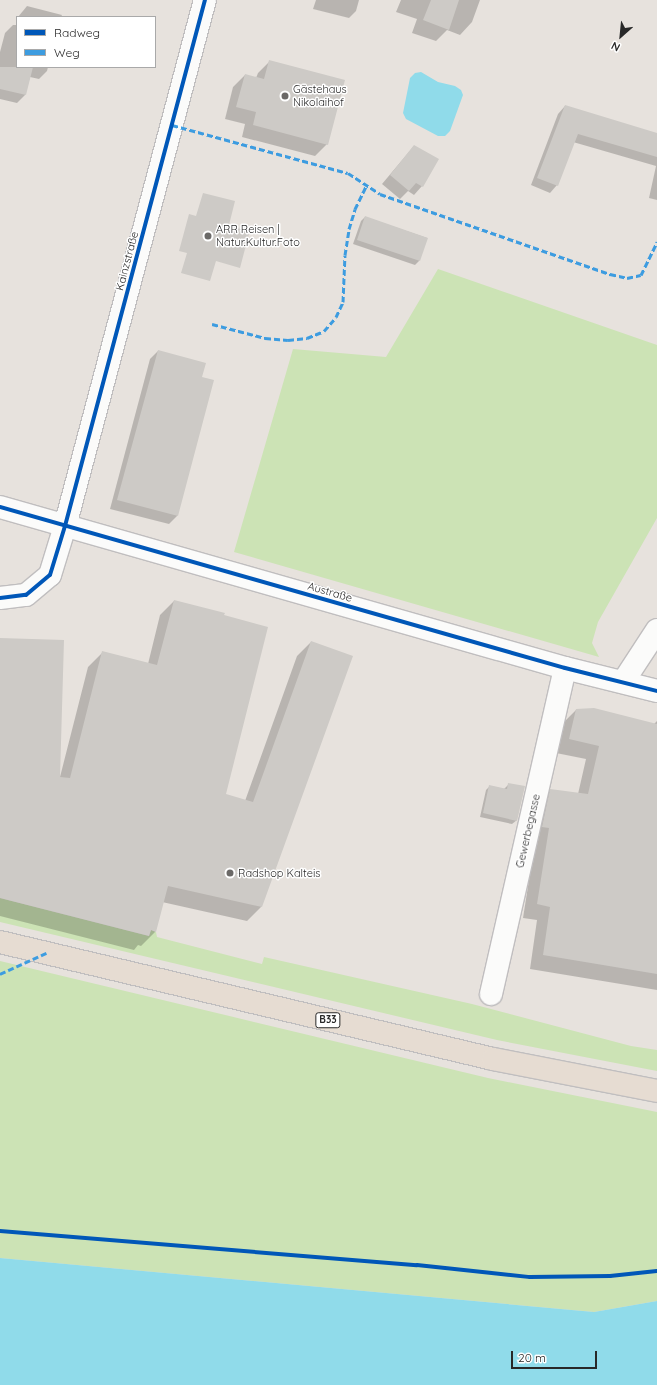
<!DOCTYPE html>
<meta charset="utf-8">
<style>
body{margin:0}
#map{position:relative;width:657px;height:1385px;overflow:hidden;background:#e7e2dd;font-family:Quicksand,sans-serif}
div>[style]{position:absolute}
.green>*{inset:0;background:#cce3b5}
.water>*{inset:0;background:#90dbea}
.shadow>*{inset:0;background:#0003}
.building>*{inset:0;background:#cdcac6}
.roads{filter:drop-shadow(1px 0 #c0bebf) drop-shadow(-1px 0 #c0bebf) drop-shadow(0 1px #c0bebf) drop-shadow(0 -1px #c0bebf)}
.minor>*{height:22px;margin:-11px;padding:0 11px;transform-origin:11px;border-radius:11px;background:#fbfbfa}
.trunk>*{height:22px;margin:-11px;padding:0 11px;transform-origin:11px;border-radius:11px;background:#e6dcd2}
.quiet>*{height:3px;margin-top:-1.5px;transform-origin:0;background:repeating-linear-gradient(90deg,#3d9ce0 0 6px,transparent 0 9px)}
.cycleway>*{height:4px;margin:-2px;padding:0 2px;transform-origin:2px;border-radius:2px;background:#0057b8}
.dots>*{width:11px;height:11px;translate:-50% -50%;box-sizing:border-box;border:2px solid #fff;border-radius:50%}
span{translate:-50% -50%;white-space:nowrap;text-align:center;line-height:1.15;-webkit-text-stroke:3px #fff;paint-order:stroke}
.shield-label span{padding:1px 3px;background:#fff;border:1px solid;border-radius:3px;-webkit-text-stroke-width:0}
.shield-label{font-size:10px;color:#282828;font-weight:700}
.poi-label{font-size:11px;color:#282828}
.left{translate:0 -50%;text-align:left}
.street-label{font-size:11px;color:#282828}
.legend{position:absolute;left:16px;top:16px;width:140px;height:52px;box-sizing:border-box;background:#fff;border:1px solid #a9a9a9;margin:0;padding:5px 7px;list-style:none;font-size:12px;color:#282828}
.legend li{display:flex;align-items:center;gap:8px;height:20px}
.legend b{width:20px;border:1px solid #a9a9a9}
.north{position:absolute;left:601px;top:16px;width:40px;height:40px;-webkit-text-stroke:3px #fff;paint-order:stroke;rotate:207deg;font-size:11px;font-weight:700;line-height:16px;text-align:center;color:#282828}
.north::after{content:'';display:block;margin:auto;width:14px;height:18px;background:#282828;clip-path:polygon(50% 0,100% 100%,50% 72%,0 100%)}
.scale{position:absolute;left:511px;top:1351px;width:86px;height:18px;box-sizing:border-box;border:2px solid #282828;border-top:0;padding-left:5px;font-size:12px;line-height:14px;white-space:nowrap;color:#282828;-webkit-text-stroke:3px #fff;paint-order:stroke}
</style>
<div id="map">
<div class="green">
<div style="clip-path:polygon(438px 269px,657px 345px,657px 518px,598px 622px,592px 643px,599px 657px,234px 552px,293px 349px,386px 357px)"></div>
<div style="clip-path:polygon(0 898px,149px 936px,151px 930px,156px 932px,157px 937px,262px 964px,264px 957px,472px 1004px,631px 1046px,657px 1050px,657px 1071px,497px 1040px,0 922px)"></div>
<div style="clip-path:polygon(0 961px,488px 1078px,657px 1112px,657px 1301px,594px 1312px,0 1258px)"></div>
</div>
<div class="water">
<div style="clip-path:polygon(421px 72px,438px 82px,455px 86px,461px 90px,463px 95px,450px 131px,445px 136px,438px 136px,406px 119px,403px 113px,410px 78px,415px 73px)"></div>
<div style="clip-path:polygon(0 1258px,594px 1312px,657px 1301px,657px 1385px,0 1385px)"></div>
</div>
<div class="shadow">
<div style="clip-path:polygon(316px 0,359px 0,356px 11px,349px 18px,313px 9px)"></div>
<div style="clip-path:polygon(401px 0,480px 0,472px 22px,460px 35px,447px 30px,436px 41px,412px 33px,417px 19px,396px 12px)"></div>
<div style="clip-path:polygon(27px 6px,62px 15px,61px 17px,18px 17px)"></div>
<div style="clip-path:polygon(17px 23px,17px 67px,48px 67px,47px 71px,39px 79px,30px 77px,25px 95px,17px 103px,0 99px,0 52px,5px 33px,13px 25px,16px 25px)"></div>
<div style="clip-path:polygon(270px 61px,327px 144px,315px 156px,242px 137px,245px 124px,225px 119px,233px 87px,245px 75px,256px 78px,258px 73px)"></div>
<div style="clip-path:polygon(565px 106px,657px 134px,657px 200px,649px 198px,656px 166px,573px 142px,557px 185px,550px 193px,531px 185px,558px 114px)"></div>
<div style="clip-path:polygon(414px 146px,422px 186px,414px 195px,408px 191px,400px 199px,382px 184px)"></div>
<div style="clip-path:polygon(365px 217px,427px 238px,419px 261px,415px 265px,353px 244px,361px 221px)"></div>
<div style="clip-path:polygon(158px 351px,201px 378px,177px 516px,169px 524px,110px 509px,150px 359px)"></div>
<div style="clip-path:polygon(174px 601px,225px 795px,245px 801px,297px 656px,311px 642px,261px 907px,247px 921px,162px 902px,155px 932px,141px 946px,138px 945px,134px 950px,0 916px,0 639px,60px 777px,88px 667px,103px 652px,148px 664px,160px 615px)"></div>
<div style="clip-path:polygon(576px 710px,654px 724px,657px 721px,657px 990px,530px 969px,537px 920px,523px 918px,535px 842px,537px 804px,551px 790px,578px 794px,586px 759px,556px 753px,562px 724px)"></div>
<div style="clip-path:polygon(509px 784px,517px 820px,512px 824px,480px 817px,486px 790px,490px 786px,504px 789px)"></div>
</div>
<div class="building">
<div style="clip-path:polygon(431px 0,459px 0,449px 30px,423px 20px)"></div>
<div style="clip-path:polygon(269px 60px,345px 80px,328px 145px,253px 125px,256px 112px,236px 107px,245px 74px,264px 79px)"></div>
<div style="clip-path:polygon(0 67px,33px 67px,26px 95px,0 89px)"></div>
<div style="clip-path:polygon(565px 105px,657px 133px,657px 157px,578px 134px,558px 186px,537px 178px)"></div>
<div style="clip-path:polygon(414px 145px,439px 159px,423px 187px,416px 183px,409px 191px,390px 175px)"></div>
<div style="clip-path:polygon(203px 193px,235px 201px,229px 225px,250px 230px,240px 268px,216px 261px,210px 281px,181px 273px,187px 253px,179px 251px,189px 214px,196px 216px)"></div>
<div style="clip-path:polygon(365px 216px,428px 238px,420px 261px,357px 240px)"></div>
<div style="clip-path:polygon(158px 350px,206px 363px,202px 377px,214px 380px,178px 516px,117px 500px)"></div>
<div style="clip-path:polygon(174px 600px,225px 613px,224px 615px,268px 627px,226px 794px,253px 802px,311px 641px,353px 656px,262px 907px,168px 886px,156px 932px,151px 930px,149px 936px,0 898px,0 638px,64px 640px,60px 777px,70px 778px,102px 651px,157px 665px)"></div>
<div style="clip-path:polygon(594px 708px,657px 724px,657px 974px,543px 955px,550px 907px,537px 904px,549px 828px,542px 827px,550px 789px,588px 794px,599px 746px,569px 739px,576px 709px)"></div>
<div style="clip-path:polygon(508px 783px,525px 786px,517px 821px,483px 813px,489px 785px,507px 789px)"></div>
</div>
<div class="roads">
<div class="minor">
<div style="left:0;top:507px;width:587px;rotate:15.91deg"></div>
<div style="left:565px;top:668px;width:95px;rotate:14deg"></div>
<div style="left:0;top:598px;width:26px;rotate:-7deg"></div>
<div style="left:26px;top:595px;width:31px;rotate:-40deg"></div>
<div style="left:50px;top:575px;width:51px;rotate:-73deg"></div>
<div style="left:65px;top:526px;width:544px;rotate:-75.1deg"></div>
<div style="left:623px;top:682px;width:62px;rotate:-56.8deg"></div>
<div style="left:491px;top:994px;width:334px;rotate:-77.2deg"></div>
</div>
<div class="trunk">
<div style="left:0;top:942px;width:507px;rotate:13.35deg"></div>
<div style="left:493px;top:1059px;width:167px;rotate:11deg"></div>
</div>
</div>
<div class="quiet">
<div style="left:172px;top:125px;width:182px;rotate:15.3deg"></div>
<div style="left:348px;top:173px;width:38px;rotate:33deg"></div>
<div style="left:380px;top:194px;width:244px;rotate:19.2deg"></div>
<div style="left:610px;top:274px;width:17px;rotate:13deg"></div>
<div style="left:627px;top:278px;width:14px;rotate:-12deg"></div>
<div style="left:641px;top:275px;width:37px;rotate:-64deg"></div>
<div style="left:212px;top:324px;width:55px;rotate:14.8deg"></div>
<div style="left:265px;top:338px;width:23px;rotate:5deg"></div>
<div style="left:288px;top:340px;width:19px;rotate:-6deg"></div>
<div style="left:307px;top:338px;width:18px;rotate:-22deg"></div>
<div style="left:324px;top:331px;width:18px;rotate:-49deg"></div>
<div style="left:336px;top:317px;width:17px;rotate:-65deg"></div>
<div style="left:343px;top:302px;width:47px;rotate:-87.6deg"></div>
<div style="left:345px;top:255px;width:26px;rotate:-81deg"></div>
<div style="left:349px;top:229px;width:21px;rotate:-73deg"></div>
<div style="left:355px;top:209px;width:25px;rotate:-64deg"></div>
<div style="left:0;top:974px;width:51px;rotate:-24.5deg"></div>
</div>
<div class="cycleway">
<div style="left:0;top:507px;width:587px;rotate:15.91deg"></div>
<div style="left:565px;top:668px;width:95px;rotate:14deg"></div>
<div style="left:0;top:598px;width:26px;rotate:-7deg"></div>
<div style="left:26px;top:595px;width:31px;rotate:-40deg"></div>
<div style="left:50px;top:575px;width:51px;rotate:-73deg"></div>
<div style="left:65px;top:526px;width:544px;rotate:-75.1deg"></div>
<div style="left:0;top:1231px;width:418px;rotate:4.7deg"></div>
<div style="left:417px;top:1265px;width:114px;rotate:6.1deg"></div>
<div style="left:530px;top:1277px;width:80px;rotate:-0.7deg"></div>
<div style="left:610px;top:1276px;width:47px;rotate:-6.1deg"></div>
</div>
<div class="dots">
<div style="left:285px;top:96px;background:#6b6967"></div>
<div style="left:208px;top:236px;background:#6b6967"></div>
<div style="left:230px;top:873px;background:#6b6967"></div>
</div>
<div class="shield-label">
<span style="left:328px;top:1020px">B33</span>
</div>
<div class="poi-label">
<span class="left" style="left:293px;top:96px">Gästehaus<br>Nikolaihof</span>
<span class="left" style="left:216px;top:236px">ARR Reisen |<br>Natur.Kultur.Foto</span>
<span class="left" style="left:238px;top:873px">Radshop Kalteis</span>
</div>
<div class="street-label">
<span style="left:127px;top:261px;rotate:-75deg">Kainzstraße</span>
<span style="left:330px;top:592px;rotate:16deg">Austraße</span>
<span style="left:528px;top:831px;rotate:-77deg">Gewerbegasse</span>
</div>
<ul class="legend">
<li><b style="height:5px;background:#0057b8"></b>Radweg</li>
<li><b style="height:5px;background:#3d9ce0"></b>Weg</li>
</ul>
<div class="north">N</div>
<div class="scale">20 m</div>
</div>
